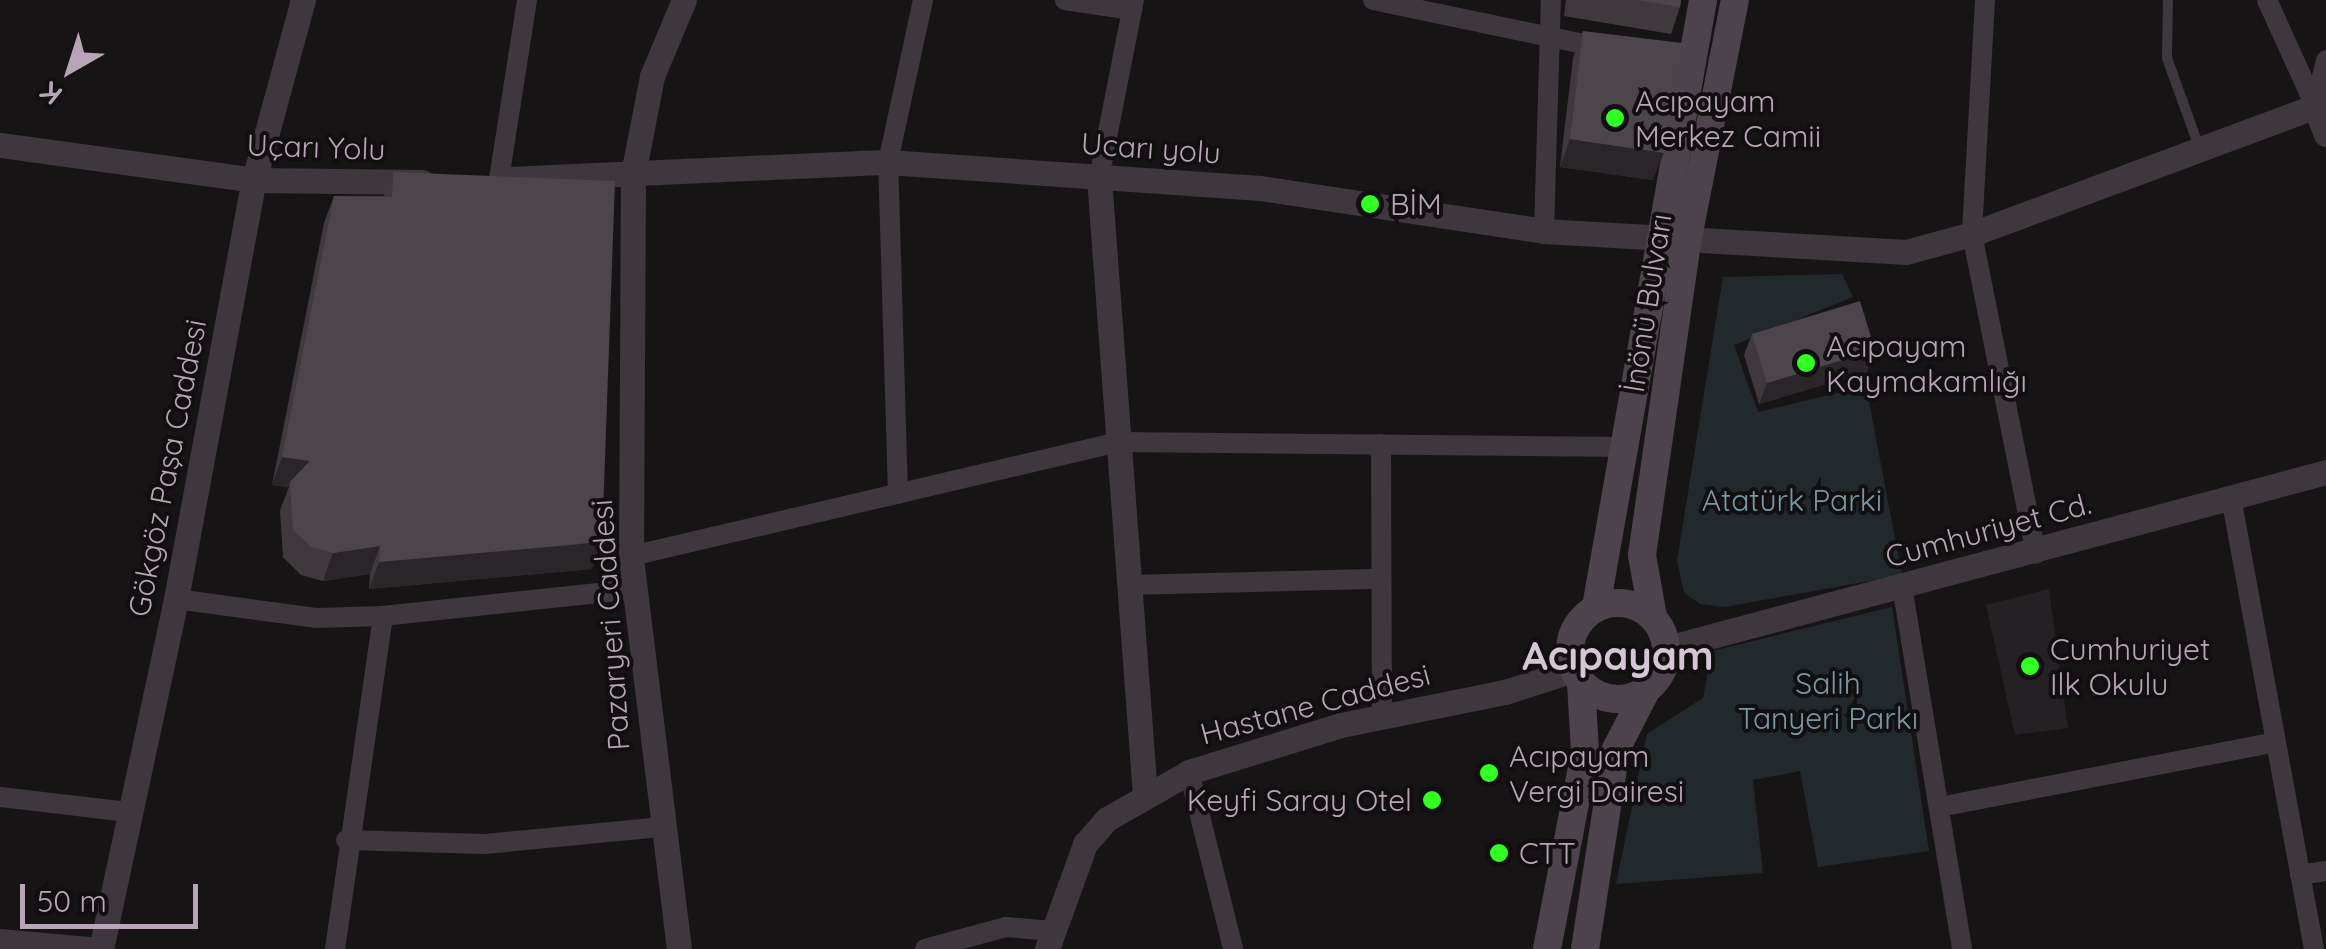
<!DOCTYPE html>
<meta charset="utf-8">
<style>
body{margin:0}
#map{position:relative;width:2326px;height:949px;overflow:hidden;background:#171416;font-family:Quicksand,sans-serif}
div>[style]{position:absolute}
.built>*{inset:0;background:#242023}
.green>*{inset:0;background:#22292c}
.service>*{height:10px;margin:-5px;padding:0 5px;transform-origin:5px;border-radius:5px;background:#3e373e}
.minor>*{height:20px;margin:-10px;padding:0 10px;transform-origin:10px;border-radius:10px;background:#3e373e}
.tertiary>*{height:25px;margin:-12.5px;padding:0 12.5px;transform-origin:12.5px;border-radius:12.5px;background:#3e373e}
.secondary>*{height:28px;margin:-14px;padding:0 14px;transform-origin:14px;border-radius:14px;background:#4c434c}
.secondary>.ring{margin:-14px;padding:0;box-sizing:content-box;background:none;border:28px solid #4c434c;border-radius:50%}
.wall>*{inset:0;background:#3f393e}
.shaded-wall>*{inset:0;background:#2a2529}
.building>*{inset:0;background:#4c454b}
.dots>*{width:28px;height:28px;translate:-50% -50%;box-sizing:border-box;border:5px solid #120f11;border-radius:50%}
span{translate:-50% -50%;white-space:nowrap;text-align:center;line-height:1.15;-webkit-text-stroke:8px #120f11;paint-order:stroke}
.poi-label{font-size:30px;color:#b8a5b8}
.left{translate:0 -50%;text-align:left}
.right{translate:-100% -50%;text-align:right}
.street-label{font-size:30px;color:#b8a5b8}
.park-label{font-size:30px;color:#7a97a5}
.district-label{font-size:40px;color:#d4c6d4;font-weight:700}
.north{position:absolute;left:20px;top:20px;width:100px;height:100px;-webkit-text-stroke:8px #120f11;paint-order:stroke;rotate:219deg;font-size:28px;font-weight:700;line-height:40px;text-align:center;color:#b8a5b8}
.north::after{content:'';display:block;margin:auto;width:35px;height:45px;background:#b8a5b8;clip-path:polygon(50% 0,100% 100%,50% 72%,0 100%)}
.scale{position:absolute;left:20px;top:884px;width:178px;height:45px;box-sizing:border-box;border:5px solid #b8a5b8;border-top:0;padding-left:12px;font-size:30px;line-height:35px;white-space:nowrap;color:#b8a5b8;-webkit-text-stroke:8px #120f11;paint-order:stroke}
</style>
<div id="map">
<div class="built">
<div style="clip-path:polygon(2049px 589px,2068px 728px,2015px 735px,1986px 605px)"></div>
</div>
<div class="green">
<div style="clip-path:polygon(1842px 274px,1853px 297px,1734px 345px,1758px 412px,1866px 386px,1902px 575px,1725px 607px,1700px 604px,1684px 593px,1677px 560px,1723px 277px)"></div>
<div style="clip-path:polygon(1892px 607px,1929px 851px,1818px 867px,1800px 771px,1753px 780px,1763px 873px,1616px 884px,1647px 734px,1703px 698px,1712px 651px)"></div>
</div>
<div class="service">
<div style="left:2168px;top:0;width:58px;rotate:91deg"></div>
<div style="left:2167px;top:58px;width:95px;rotate:70.2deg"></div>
</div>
<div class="minor">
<div style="left:1065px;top:0;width:68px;rotate:8.5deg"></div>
<div style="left:1373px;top:0;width:234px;rotate:11.8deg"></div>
<div style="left:1985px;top:0;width:234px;rotate:93.2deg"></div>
<div style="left:1972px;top:234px;width:326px;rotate:78.7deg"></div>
<div style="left:2267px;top:0;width:116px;rotate:65.6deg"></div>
<div style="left:2315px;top:106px;width:47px;rotate:-76.6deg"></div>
<div style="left:1099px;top:178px;width:181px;rotate:-78.9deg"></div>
<div style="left:499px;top:179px;width:181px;rotate:-81.1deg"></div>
<div style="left:1544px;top:231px;width:231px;rotate:-88.3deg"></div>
<div style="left:1381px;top:444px;width:272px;rotate:89.8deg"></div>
<div style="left:898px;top:494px;width:332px;rotate:-91.7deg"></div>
<div style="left:888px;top:162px;width:166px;rotate:-77.8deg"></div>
<div style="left:2231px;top:497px;width:460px;rotate:79.6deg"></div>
<div style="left:631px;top:556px;width:501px;rotate:-13.15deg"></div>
<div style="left:1119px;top:442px;width:509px;rotate:0.56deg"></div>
<div style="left:1129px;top:585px;width:252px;rotate:-1.4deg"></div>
<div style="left:1902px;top:586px;width:368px;rotate:80.6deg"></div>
<div style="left:176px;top:599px;width:141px;rotate:7.7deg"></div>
<div style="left:316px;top:618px;width:67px;rotate:-1.7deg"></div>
<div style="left:383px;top:616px;width:252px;rotate:-6.1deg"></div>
<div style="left:1189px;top:772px;width:182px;rotate:76deg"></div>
<div style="left:0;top:797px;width:129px;rotate:6.7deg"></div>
<div style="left:1939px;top:807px;width:343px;rotate:-10.9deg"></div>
<div style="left:346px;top:840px;width:139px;rotate:1.6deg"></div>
<div style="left:485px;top:844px;width:176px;rotate:-5.5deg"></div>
<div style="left:2300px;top:875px;width:26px;rotate:-9deg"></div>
<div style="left:0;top:939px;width:101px;rotate:5.1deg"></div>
<div style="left:335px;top:949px;width:336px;rotate:-81.8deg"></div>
<div style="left:925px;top:949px;width:84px;rotate:-15.2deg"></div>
<div style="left:1006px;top:927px;width:47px;rotate:4.9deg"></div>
</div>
<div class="tertiary">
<div style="left:2315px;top:106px;width:30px;rotate:69deg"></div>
<div style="left:0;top:145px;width:256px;rotate:7.8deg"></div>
<div style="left:254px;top:180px;width:168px;rotate:0.7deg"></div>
<div style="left:1099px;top:178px;width:620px;rotate:85.74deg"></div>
<div style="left:507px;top:179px;width:381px;rotate:-2.6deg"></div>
<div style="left:888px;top:162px;width:373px;rotate:4deg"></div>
<div style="left:1260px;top:188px;width:287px;rotate:8.6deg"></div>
<div style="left:1544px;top:231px;width:363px;rotate:3.3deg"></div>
<div style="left:1906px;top:252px;width:68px;rotate:-15.3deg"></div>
<div style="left:1972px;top:234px;width:378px;rotate:-20.4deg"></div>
<div style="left:1667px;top:648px;width:682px;rotate:-14.95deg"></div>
<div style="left:101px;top:949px;width:358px;rotate:-77.9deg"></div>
<div style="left:176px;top:599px;width:426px;rotate:-79.5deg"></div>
<div style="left:254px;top:180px;width:187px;rotate:-74.8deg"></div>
<div style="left:679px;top:949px;width:396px;rotate:-97deg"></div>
<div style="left:631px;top:556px;width:382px;rotate:-89.7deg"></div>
<div style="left:633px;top:174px;width:100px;rotate:-79deg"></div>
<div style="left:652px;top:76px;width:82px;rotate:-67.2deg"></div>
<div style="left:1047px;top:949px;width:112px;rotate:-70.1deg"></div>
<div style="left:1085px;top:844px;width:33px;rotate:-49deg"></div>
<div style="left:1107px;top:819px;width:95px;rotate:-29.8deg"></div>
<div style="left:1189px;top:772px;width:159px;rotate:-17.2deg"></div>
<div style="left:1341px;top:725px;width:167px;rotate:-11.4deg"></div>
<div style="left:1505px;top:692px;width:71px;rotate:-17.9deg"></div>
</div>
<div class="secondary">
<div class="ring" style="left:1570px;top:603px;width:68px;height:68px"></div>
<div style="left:1596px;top:607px;width:616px;rotate:-80deg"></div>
<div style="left:1653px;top:617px;width:63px;rotate:-100.1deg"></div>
<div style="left:1642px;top:555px;width:321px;rotate:-81.8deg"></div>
<div style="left:1688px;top:237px;width:242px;rotate:-78.8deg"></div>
<div style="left:1547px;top:949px;width:201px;rotate:-79.1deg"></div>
<div style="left:1585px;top:752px;width:69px;rotate:-93.3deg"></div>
<div style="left:1585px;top:949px;width:202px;rotate:-81.2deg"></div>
<div style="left:1616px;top:749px;width:65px;rotate:-62.7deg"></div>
</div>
<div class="wall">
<div style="clip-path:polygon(1566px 0,1681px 0,1680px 7px,1671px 34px,1564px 16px)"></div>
<div style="clip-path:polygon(1583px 31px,1653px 180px,1560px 167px,1573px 58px)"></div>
<div style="clip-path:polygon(393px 172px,592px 569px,369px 589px,370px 574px,323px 581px,301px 575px,283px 557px,280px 510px,289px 487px,272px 485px,324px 223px,334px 196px,384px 196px)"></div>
<div style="clip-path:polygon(1752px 334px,1875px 350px,1867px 372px,1759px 404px,1744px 355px)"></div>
</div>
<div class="shaded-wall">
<div style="clip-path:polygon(1570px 139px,1664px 153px,1653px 180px,1560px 167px)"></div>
<div style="clip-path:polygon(1875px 350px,1867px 372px,1759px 404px,1767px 383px)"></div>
<div style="clip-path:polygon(282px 457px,310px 461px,290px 482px,289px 487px,272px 485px)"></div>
<div style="clip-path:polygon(602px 542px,592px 569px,369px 589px,379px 562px)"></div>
<div style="clip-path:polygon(380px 546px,370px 574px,323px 581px,333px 553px)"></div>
</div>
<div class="building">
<div style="clip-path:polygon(1637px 0,1681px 0,1680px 7px)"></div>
<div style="clip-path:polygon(1583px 31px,1682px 43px,1664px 153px,1570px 139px)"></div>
<div style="clip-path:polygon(393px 172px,615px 181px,602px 542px,379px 562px,380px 546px,333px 553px,311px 547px,293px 530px,290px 482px,310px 461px,282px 457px,334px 196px,392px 197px)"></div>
<div style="clip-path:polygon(1860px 301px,1875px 350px,1767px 383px,1752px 334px)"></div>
</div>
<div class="dots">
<div style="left:1615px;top:118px;background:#31ff24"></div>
<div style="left:1370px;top:204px;background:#31ff24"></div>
<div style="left:1806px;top:363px;background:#31ff24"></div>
<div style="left:2030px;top:666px;background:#31ff24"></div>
<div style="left:1489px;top:773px;background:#31ff24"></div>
<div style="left:1432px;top:800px;background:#31ff24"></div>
<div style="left:1499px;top:853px;background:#31ff24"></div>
</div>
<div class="poi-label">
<span class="left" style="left:1635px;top:118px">Acıpayam<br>Merkez Camii</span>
<span class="left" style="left:1390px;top:204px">BİM</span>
<span class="left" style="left:1826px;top:363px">Acıpayam<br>Kaymakamlığı</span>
<span class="left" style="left:2050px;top:666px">Cumhuriyet<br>Ilk Okulu</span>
<span class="left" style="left:1509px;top:773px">Acıpayam<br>Vergi Dairesi</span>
<span class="right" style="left:1412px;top:800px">Keyfi Saray Otel</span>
<span class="left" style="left:1519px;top:853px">CTT</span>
</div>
<div class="street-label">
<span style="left:316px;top:147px;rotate:2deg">Uçarı Yolu</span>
<span style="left:1151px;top:148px;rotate:4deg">Ucarı yolu</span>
<span style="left:1647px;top:303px;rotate:-81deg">İnönü Bulvarı</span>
<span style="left:167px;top:468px;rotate:-79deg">Gökgöz Paşa Caddesi</span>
<span style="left:1988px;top:530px;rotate:-15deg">Cumhuriyet Cd.</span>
<span style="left:610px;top:625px;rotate:-94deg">Pazaryeri Caddesi</span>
<span style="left:1315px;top:704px;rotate:-15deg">Hastane Caddesi</span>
</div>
<div class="park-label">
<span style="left:1792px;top:500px">Atatürk Parki</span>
<span style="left:1828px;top:700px">Salih<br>Tanyeri Parkı</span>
</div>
<div class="district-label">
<span style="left:1618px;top:655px">Acıpayam</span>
</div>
<div class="north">K</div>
<div class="scale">50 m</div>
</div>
